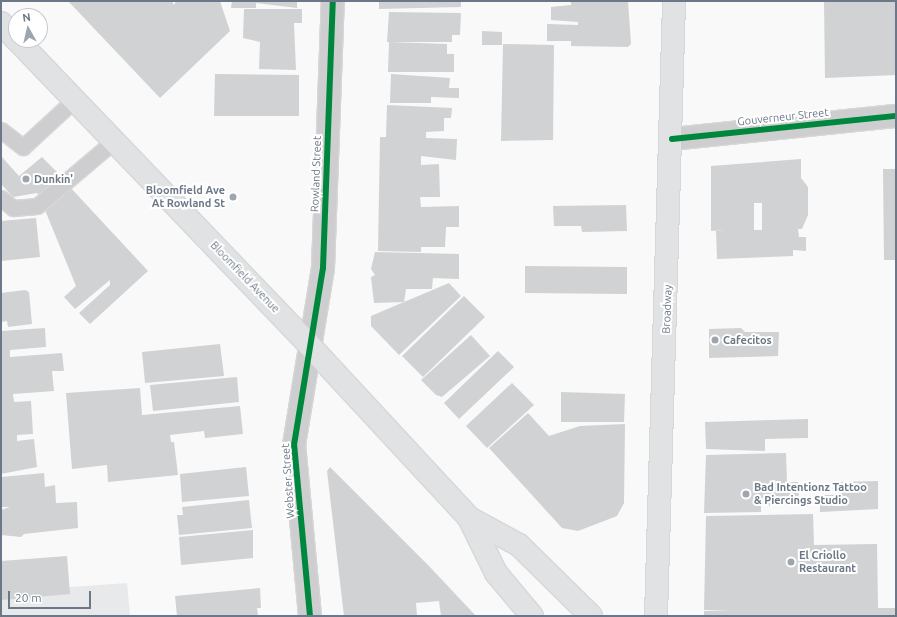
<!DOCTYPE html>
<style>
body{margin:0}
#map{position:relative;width:897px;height:617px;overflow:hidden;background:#f9f9f9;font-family:Ubuntu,sans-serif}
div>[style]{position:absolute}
.built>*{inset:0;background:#e8e9ea}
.building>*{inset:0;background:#d0d2d3}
.roads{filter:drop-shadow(1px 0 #d6d7d8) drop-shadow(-1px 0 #d6d7d8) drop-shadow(0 1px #d6d7d8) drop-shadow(0 -1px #d6d7d8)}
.service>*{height:15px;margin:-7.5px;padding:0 7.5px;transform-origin:7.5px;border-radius:7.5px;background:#ceced0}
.minor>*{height:22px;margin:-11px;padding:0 11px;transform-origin:11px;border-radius:11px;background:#ceced0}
.secondary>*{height:22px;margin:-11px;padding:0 11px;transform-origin:11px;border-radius:11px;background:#e1e2e3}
.primary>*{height:22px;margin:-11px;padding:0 11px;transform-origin:11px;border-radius:11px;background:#e1e2e3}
.cycleway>*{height:6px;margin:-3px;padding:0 3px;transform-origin:3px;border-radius:3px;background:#00873e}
.dots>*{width:11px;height:11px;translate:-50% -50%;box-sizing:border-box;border:2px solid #fff;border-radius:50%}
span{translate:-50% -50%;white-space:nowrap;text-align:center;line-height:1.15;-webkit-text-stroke:4px #fff;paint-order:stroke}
.street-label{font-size:11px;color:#6b7887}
.poi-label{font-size:11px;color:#6b7887;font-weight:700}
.left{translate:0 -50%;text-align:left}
.right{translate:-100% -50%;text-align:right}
.frame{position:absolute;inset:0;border:2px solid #6b7887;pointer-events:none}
.north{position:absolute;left:8px;top:8px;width:40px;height:40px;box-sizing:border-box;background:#fff;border:1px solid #c4c9cf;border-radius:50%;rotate:352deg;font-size:11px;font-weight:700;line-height:16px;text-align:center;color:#6b7887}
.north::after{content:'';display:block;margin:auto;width:14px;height:18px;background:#9da5af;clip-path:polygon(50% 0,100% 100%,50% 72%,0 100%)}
.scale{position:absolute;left:8px;top:591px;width:83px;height:18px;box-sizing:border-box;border:2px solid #6b7887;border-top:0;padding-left:5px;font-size:12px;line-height:14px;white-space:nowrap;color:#6b7887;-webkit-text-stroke:3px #fff;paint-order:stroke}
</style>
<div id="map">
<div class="built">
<div style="clip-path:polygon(127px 583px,130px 616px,1px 616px,1px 592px)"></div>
</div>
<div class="building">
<div style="clip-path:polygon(68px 1px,173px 1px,173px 5px,177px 1px,220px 1px,230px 31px,160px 98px)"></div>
<div style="clip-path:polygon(232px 1px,297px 1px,297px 8px,256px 3px,256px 8px,231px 8px)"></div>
<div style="clip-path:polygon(379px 1px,461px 1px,461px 7px,379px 9px)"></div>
<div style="clip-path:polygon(571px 1px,628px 1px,631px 44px,628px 47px,571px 46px,571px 41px,547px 41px,547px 24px,578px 25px,578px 22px,551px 20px,551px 7px,571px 5px)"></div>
<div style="clip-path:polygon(824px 1px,896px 1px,896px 75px,825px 78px)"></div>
<div style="clip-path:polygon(244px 9px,302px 9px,302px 23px,294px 23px,296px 70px,259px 69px,260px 42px,243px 38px)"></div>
<div style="clip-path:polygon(389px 12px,461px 13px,460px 35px,452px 35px,452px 42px,387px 42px)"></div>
<div style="clip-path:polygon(482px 31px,502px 32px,502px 45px,482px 45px)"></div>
<div style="clip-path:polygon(389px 42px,447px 44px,447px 54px,454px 54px,454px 72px,388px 72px)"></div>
<div style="clip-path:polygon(503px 44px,554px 45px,553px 140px,501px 141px)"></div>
<div style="clip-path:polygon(215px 74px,299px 75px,299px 116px,214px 116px)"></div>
<div style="clip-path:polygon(391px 74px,450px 78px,449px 88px,459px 88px,459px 98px,431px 97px,431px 103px,390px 103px)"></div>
<div style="clip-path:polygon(387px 105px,452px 108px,451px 118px,444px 118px,444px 131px,426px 132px,426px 138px,457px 139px,456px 160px,421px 156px,421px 165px,439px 164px,440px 197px,420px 197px,421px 207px,459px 206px,459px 227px,446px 227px,445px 247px,421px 247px,421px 252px,378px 251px,380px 137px,386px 137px)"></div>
<div style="clip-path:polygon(1px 156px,19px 176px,42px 157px,58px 173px,48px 183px,53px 187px,41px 198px,37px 193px,13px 197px,1px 184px)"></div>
<div style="clip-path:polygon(evenodd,801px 159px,801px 178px,808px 187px,808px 215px,802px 229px,798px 229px,799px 237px,806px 237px,806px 251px,793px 250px,793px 256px,717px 259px,716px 231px,727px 230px,711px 231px,711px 166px,801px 159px,754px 203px,762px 203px,762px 230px,754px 230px,754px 203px)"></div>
<div style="clip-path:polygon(883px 169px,896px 169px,896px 260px,884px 260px)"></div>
<div style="clip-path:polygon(70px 187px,148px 271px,90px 324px,79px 313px,110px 285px,110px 280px,75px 309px,64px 297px,76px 286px,45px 210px)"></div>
<div style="clip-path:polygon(626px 205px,627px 231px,582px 232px,581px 226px,554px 226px,553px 206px)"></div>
<div style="clip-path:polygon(36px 218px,40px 257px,1px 261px,1px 221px)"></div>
<div style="clip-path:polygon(375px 252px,459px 254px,459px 279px,433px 278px,432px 289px,406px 289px,404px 302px,449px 283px,461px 296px,399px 355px,371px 326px,371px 316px,404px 302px,374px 303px,371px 277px,375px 275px,371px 269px)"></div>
<div style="clip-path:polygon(525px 266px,627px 267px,627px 294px,525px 293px)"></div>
<div style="clip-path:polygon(25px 290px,29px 292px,32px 324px,8px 327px,7px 321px,1px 322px,1px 293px)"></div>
<div style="clip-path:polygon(464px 296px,485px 317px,423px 377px,402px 356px)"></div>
<div style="clip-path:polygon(45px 328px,46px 347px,10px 350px,10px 357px,62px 353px,64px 371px,52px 371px,54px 391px,13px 394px,14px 402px,31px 401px,33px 434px,17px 435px,17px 441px,34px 439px,37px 467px,1px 474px,1px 331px)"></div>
<div style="clip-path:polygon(741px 328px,745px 332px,779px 332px,778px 356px,709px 358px,709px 329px)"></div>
<div style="clip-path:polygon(471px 335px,490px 356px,442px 397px,436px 395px,421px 380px)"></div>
<div style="clip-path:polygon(220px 344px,224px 376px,145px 383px,142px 352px)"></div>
<div style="clip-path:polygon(498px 351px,514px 367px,459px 419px,444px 403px)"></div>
<div style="clip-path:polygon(237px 377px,239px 402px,153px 411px,150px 385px)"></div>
<div style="clip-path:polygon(512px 383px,534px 405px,487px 448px,466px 426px)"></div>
<div style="clip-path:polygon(140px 388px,142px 415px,240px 406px,243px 434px,205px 438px,204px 431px,170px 435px,171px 442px,174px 442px,178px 475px,108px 482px,107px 465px,72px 469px,66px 393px)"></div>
<div style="clip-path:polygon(561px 392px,625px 394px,624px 422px,561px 422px)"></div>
<div style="clip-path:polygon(528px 413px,549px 436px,580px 426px,625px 424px,624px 503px,617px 516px,578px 531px,562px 528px,489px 448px)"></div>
<div style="clip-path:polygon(808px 419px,808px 438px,765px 439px,765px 451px,706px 449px,705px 422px)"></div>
<div style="clip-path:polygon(786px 453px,787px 482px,798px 482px,799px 505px,761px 506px,761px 512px,704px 513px,706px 455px)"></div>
<div style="clip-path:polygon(246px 467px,249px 496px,182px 502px,180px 474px)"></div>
<div style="clip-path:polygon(330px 467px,429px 566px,476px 616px,441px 616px,439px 601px,416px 603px,417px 616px,344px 616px,327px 471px)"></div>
<div style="clip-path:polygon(44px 473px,45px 487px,55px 485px,56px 503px,77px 502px,78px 528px,24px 534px,21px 537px,1px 535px,1px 510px,10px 507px,1px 507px,1px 477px)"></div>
<div style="clip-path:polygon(878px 481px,878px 509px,820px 512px,820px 495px,837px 495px,837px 482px)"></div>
<div style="clip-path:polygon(249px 500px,252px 528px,179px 535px,177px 515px,183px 515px,182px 507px)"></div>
<div style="clip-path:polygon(813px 514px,814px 545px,877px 544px,878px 608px,896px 608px,896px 616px,704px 616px,704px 611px,731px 610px,704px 610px,706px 516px)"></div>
<div style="clip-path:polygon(253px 530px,253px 558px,181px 565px,179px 537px)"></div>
<div style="clip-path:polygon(67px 556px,70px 594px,1px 600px,1px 561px)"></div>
<div style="clip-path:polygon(260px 588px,261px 608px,257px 608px,258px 616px,177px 616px,175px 596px)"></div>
</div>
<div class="roads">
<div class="service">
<div style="left:1px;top:130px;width:28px;rotate:38deg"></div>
<div style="left:23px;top:147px;width:69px;rotate:-42.7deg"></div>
<div style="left:1px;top:198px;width:16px;rotate:40deg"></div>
<div style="left:13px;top:208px;width:24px;rotate:-5deg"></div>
<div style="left:37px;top:206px;width:101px;rotate:-40.2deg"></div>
</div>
<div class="minor">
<div style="left:672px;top:139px;width:225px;rotate:-5.9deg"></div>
<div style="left:310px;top:616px;width:172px;rotate:-95.3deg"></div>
<div style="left:294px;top:445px;width:179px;rotate:-80.7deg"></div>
<div style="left:323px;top:268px;width:267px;rotate:-87.9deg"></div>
</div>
<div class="secondary">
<div style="left:656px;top:616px;width:615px;rotate:-88.32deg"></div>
</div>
<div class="primary">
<div style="left:1px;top:23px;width:22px;rotate:47deg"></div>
<div style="left:17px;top:40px;width:424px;rotate:46.2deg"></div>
<div style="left:310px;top:346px;width:234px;rotate:47.2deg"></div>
<div style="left:469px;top:518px;width:61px;rotate:63.9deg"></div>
<div style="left:496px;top:573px;width:56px;rotate:50.1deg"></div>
<div style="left:469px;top:518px;width:57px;rotate:28.4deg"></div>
<div style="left:519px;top:545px;width:101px;rotate:44.6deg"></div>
</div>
</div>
<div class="cycleway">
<div style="left:672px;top:139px;width:225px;rotate:-5.9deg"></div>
<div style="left:310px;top:616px;width:172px;rotate:-95.3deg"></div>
<div style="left:294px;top:445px;width:179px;rotate:-80.7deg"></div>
<div style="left:323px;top:268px;width:267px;rotate:-87.9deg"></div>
</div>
<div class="dots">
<div style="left:26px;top:179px;background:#9da5af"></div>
<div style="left:233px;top:197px;background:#9da5af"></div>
<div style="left:715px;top:340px;background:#9da5af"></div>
<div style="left:746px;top:494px;background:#9da5af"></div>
<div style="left:791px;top:562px;background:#9da5af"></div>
</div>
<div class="street-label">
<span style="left:783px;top:117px;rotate:-6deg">Gouverneur Street</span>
<span style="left:316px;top:174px;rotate:-88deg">Rowland Street</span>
<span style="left:245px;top:277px;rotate:46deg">Bloomfield Avenue</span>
<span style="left:667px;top:309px;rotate:-88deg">Broadway</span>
<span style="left:288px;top:481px;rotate:-94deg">Webster Street</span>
</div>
<div class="poi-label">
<span class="left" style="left:34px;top:179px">Dunkin'</span>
<span class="right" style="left:225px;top:197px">Bloomfield Ave<br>At Rowland St</span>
<span class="left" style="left:723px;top:340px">Cafecitos</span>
<span class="left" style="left:754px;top:494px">Bad Intentionz Tattoo<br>&amp; Piercings Studio</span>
<span class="left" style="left:799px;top:562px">El Criollo<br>Restaurant</span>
</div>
<div class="frame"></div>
<div class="north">N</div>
<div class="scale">20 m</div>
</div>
